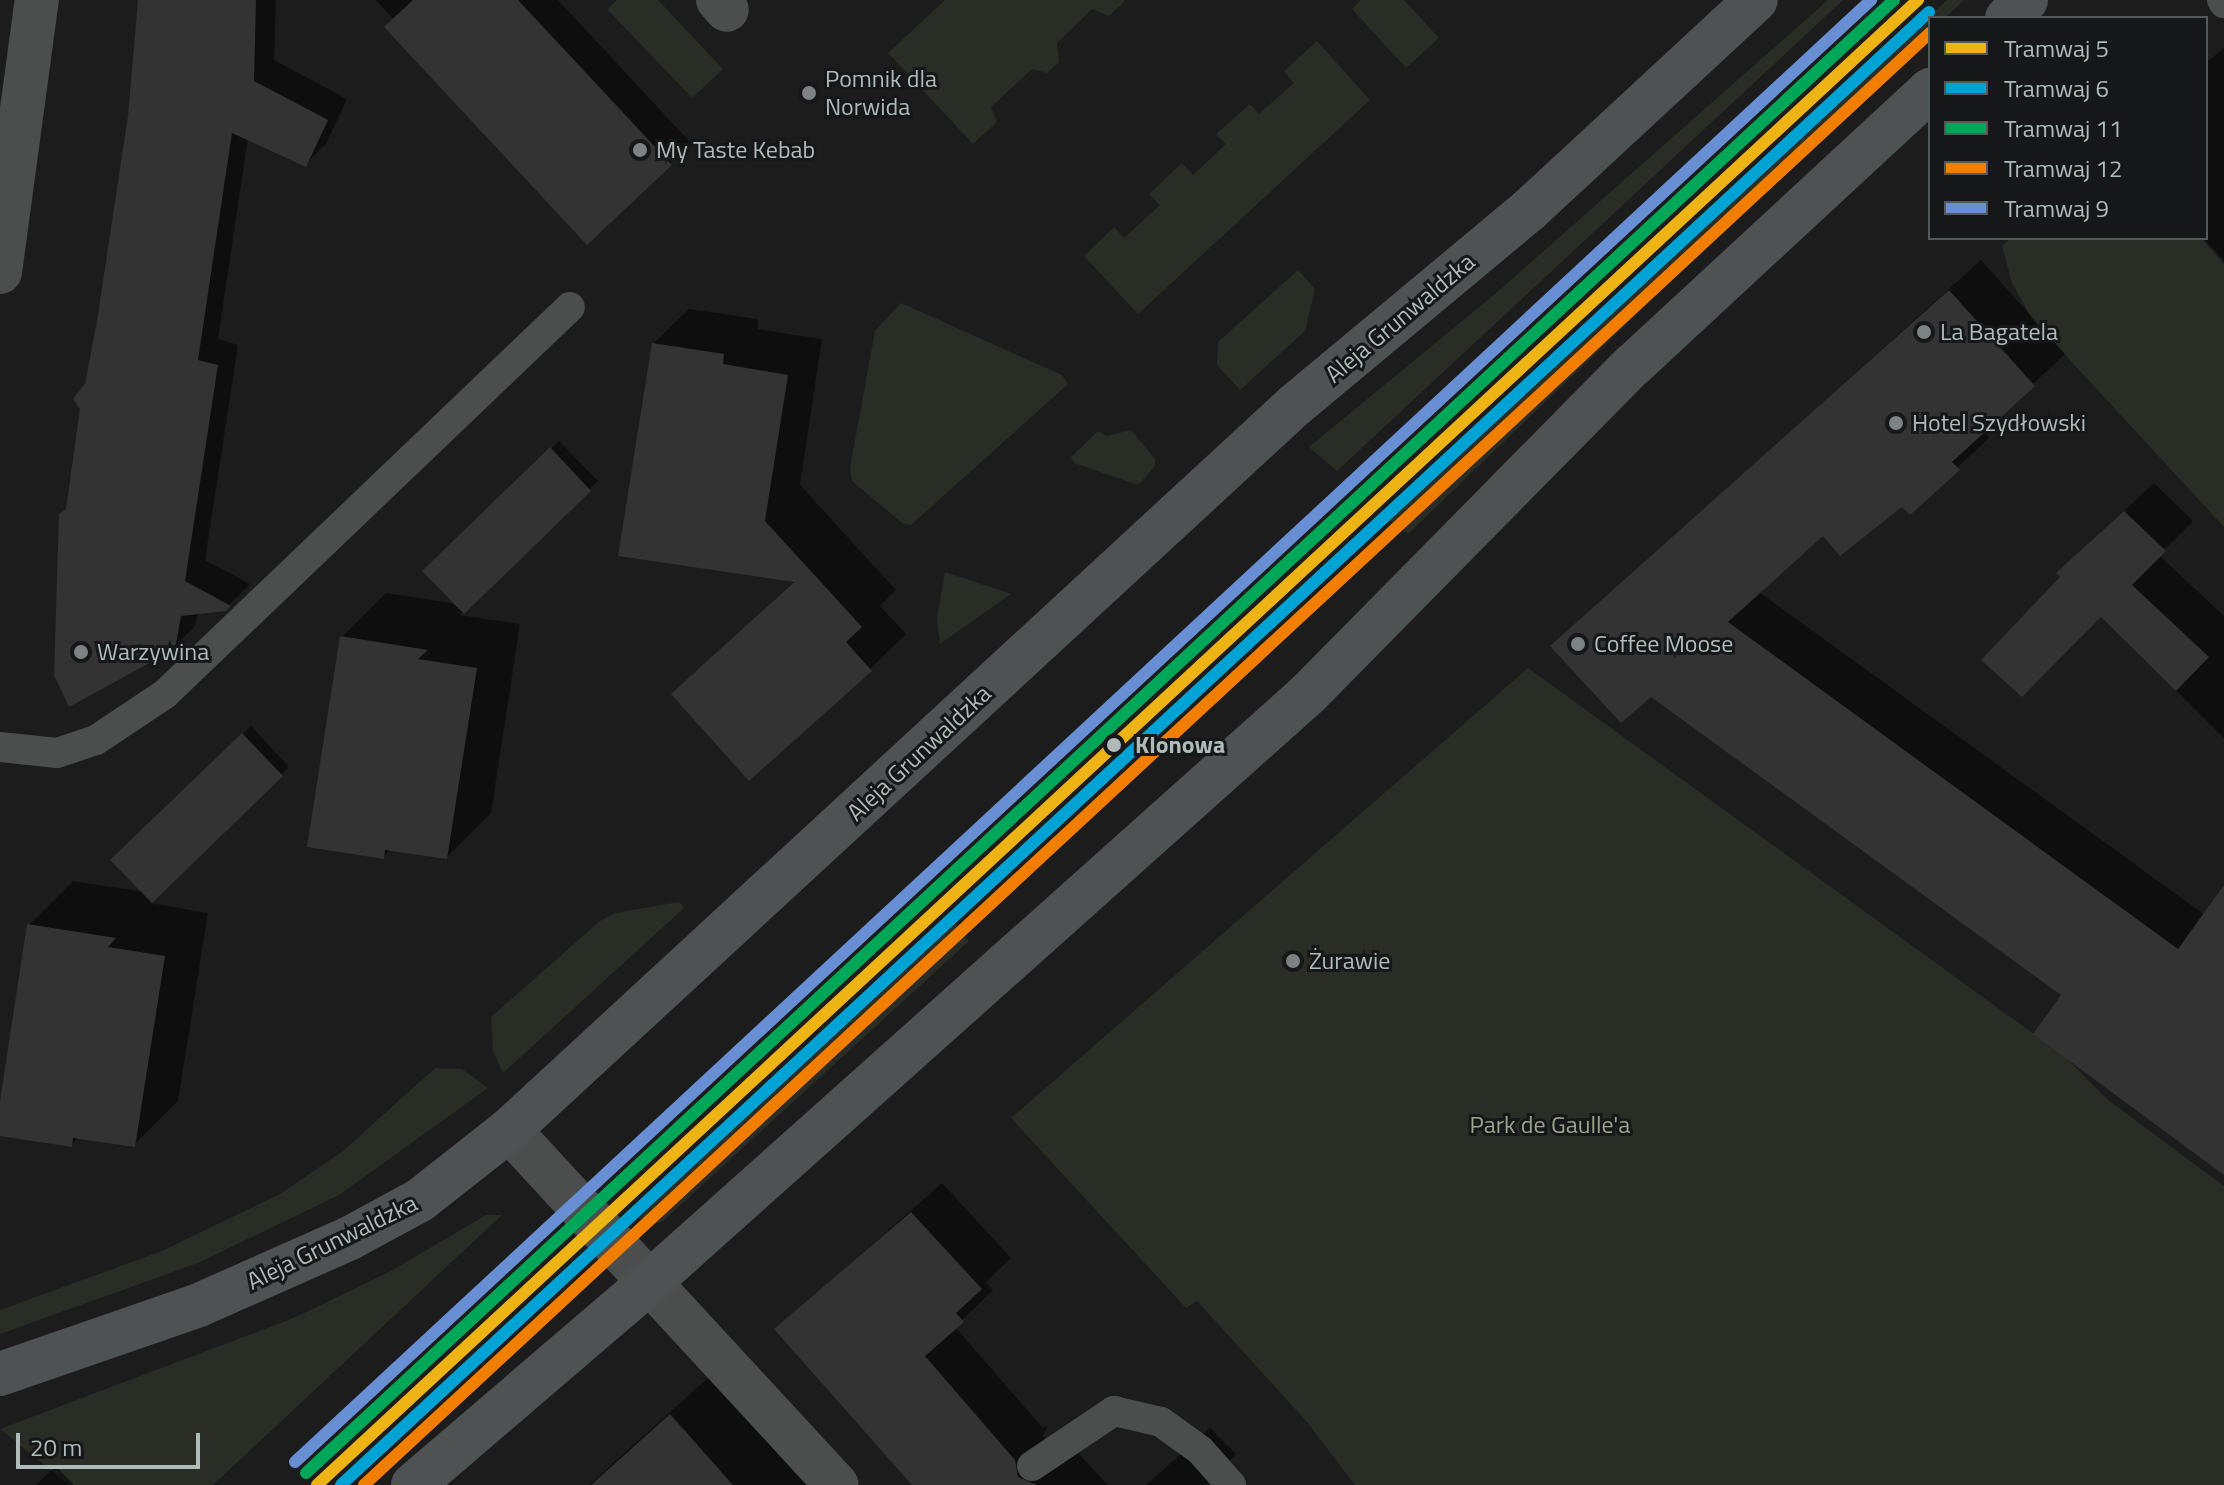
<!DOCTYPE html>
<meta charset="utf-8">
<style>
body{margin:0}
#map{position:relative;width:2224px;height:1485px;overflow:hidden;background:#1c1c1c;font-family:"Titillium Web",sans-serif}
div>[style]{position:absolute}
.green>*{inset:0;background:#2a2c26}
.shadow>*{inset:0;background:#0007}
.building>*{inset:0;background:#333334}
.service>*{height:30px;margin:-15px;padding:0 15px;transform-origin:15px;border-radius:15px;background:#4c4e4e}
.pedestrian>*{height:44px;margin:-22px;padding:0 22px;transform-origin:22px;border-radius:22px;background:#4c4e4e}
.minor>*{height:44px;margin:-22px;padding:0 22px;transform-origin:22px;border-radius:22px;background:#4c4e4e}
.primary>*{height:44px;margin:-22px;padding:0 22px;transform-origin:22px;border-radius:22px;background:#4f5252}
.tram-1>*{height:12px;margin:-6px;padding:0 6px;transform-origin:6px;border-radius:6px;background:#eeb416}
.tram-2>*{height:12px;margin:-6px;padding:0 6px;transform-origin:6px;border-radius:6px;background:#00a3d4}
.tram-3>*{height:12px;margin:-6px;padding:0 6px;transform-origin:6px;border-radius:6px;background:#00a759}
.tram-4>*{height:12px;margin:-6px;padding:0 6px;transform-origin:6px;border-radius:6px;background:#f27e00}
.tram-5>*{height:12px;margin:-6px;padding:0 6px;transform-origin:6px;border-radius:6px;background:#688fd4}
.dots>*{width:22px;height:22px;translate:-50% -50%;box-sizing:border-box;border:4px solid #161718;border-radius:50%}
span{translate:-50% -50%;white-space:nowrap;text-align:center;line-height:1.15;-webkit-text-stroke:6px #161718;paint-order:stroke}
.poi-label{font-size:24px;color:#afbbb9}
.left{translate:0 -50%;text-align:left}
.street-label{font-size:24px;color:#afbbb9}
.stop-label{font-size:24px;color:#afbbb9;font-weight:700}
.park-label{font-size:24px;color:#9ca388}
.legend{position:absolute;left:1928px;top:16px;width:280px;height:224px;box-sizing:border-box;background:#161718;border:2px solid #535958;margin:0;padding:10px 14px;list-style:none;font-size:24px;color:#afbbb9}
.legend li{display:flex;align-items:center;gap:16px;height:40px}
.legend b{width:40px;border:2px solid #535958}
.scale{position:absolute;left:16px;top:1433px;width:184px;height:36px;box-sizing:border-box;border:4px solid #afbbb9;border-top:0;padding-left:10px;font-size:24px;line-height:28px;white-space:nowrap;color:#afbbb9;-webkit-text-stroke:6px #161718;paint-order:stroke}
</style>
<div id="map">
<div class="green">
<div style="clip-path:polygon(617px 0,658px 0,723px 69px,692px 98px,607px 9px)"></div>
<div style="clip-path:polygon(945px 0,1124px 0,1124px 2px,1109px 16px,1092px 9px,1057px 43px,1059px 62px,1047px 73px,1032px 69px,991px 107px,997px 122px,973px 144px,888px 53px)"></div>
<div style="clip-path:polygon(1361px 0,1404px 0,1439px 38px,1406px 68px,1352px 9px)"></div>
<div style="clip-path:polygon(1828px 0,1843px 0,1337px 471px,1309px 447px,1495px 294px)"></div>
<div style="clip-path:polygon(1947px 0,1964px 0,1945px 18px,1930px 18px,1930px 32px,1408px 534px,1383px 516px)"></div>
<div style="clip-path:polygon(1317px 41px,1370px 100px,1138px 314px,1084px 256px,1114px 227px,1124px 238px,1160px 205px,1149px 194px,1182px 163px,1193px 175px,1226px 144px,1216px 134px,1250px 104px,1259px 114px,1294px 83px,1284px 71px)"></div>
<div style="clip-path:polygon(2011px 238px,2201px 238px,2224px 264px,2224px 527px,2032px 319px,2012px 283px,2002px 246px)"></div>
<div style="clip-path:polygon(1298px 270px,1315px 289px,1305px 331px,1240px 390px,1217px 365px,1218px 342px)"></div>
<div style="clip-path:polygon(901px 303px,1062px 375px,1068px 384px,911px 525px,902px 523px,852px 481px,850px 468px,875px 331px)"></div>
<div style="clip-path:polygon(1131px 430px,1155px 459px,1155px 466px,1138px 485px,1074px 463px,1071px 457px,1098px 431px,1106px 436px)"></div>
<div style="clip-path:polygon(945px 572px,1011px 594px,940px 644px,937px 620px)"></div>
<div style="clip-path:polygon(1528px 668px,2063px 1055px,2108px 1100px,2224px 1186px,2224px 1485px,1355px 1485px,1307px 1422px,1197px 1301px,1186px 1308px,1011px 1118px)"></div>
<div style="clip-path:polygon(679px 902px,684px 908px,503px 1073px,493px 1051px,491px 1017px,600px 921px,615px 913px)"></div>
<div style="clip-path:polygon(953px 920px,969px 941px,661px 1223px,646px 1224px,636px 1214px)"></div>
<div style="clip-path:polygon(435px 1068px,462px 1069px,488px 1088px,339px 1195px,198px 1263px,0 1334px,0 1310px,162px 1251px,280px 1194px,343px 1151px)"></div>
<div style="clip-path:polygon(486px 1215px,502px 1215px,213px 1485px,69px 1485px,0 1429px,296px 1317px,391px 1271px)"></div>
</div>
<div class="shadow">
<div style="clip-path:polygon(139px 0,276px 0,274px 60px,347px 99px,326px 144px,305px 165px,248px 138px,218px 339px,238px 345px,205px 560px,250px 584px,225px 609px,198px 612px,195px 626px,174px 648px,68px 507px,130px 116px)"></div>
<div style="clip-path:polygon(376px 0,558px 0,691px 143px,670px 163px,394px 20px)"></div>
<div style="clip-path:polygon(2224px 48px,2224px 261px,2203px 238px,2206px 63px)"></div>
<div style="clip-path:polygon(1981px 260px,2065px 354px,1983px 431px,1989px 438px,1910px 512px,1902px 504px,1823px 533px,1759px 592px,2205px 915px,2224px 896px,2224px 1172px,2064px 995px,1651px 695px,1553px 646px)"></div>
<div style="clip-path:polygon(689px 309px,758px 319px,758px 329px,822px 339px,800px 485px,896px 590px,880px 606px,906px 634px,870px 669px,674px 694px,795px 580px,653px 344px)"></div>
<div style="clip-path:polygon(559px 441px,598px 481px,460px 615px,520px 624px,491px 813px,447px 857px,391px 849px,383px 857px,342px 637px,386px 593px,458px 604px,425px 571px)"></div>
<div style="clip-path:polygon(2154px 483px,2193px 521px,2159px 555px,2224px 616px,2224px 738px,2063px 577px,2088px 544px)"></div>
<div style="clip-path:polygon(251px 726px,289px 767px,150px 903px,208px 913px,178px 1101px,134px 1145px,79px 1137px,71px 1145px,0 1134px,29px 925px,73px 881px,144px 892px,113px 860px)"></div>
<div style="clip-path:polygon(942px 1183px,1011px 1258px,986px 1282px,993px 1290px,955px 1327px,1043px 1428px,1048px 1426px,1043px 1435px,1047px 1447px,1075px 1450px,1108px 1485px,917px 1485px,777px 1329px)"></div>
<div style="clip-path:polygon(709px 1377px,806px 1485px,589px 1485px)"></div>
<div style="clip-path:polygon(1210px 1428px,1236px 1454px,1206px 1485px,1146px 1485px)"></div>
<div style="clip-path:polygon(56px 1466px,74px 1485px,36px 1485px)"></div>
</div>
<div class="building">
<div style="clip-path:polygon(138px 0,256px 0,254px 81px,328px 120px,306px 167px,232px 133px,198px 360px,218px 365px,185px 581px,231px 606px,226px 611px,181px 616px,175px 649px,69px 707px,54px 675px,59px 514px,66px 509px,80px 409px,73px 399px,85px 384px,97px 321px,128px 116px)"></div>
<div style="clip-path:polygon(413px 0,518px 0,672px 165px,587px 245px,384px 27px)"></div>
<div style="clip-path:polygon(1949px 290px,2035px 386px,1952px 462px,1960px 470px,1910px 515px,1902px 507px,1840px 556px,1823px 536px,1728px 622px,2178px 949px,2224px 885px,2224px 1175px,2033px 1034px,2061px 995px,1651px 697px,1621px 723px,1550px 646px)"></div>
<div style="clip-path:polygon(652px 343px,724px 354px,723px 364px,788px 375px,765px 521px,862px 627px,846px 642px,872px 671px,749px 781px,671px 694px,794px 582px,618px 556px)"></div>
<div style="clip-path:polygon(550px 447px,591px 491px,464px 614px,422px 571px)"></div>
<div style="clip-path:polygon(2124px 511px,2166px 551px,2132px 585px,2209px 657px,2176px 691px,2101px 617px,2022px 697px,1981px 660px,2060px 577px,2056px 573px)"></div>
<div style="clip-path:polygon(340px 636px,428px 650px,418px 659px,477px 668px,447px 859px,385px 850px,384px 859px,307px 847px)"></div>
<div style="clip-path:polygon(242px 733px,283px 776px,152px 903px,110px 860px)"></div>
<div style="clip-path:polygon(27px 924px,116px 938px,108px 947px,165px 956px,135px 1147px,73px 1138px,72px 1147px,0 1136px,0 1101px)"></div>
<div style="clip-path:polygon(911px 1212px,982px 1289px,956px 1313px,964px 1322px,925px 1356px,1015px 1460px,1018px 1477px,1037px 1485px,912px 1485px,774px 1329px)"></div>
<div style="clip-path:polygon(670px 1414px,733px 1485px,591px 1485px)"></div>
</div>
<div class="service">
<div style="left:2222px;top:0;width:4px;rotate:56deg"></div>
<div style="left:0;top:747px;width:57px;rotate:6deg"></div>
<div style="left:57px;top:753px;width:41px;rotate:-18.4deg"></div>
<div style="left:96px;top:740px;width:83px;rotate:-33.7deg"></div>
<div style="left:165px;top:694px;width:560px;rotate:-43.7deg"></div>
<div style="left:1032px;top:1466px;width:99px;rotate:-33.9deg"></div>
<div style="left:1114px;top:1411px;width:48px;rotate:13.2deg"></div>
<div style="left:1161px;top:1422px;width:48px;rotate:35.7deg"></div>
<div style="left:1200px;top:1450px;width:47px;rotate:48.5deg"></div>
</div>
<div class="pedestrian">
<div style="left:718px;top:0;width:13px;rotate:48deg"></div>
</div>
<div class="minor">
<div style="left:0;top:272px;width:275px;rotate:-82.3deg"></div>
<div style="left:509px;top:1130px;width:483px;rotate:47.3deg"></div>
</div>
<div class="primary">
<div style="left:2007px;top:18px;width:26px;rotate:-43deg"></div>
<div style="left:0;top:1374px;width:211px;rotate:-19.1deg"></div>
<div style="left:199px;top:1305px;width:165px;rotate:-23.9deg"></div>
<div style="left:350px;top:1238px;width:80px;rotate:-28.5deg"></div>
<div style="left:420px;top:1200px;width:113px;rotate:-38.2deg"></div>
<div style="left:509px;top:1130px;width:1069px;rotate:-42.69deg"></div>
<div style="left:1295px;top:405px;width:305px;rotate:-39.8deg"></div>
<div style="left:1529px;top:210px;width:309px;rotate:-42.8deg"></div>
<div style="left:413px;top:1485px;width:313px;rotate:-40.6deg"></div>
<div style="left:651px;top:1281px;width:881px;rotate:-41.78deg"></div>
<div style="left:1308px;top:694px;width:462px;rotate:-45.4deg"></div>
<div style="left:1633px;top:365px;width:405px;rotate:-42.8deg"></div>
</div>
<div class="tram-1">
<div style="left:317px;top:1485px;width:2184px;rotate:-42.85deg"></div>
</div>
<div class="tram-2">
<div style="left:341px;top:1485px;width:2166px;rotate:-42.85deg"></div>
</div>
<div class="tram-3">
<div style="left:306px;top:1473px;width:2166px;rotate:-42.85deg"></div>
</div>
<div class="tram-4">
<div style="left:364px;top:1485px;width:2136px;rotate:-42.84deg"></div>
</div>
<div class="tram-5">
<div style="left:295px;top:1462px;width:2150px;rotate:-42.85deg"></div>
</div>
<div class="dots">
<div style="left:809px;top:93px;background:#7c8382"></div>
<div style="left:640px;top:150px;background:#7c8382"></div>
<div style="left:1924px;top:332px;background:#7c8382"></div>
<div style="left:1896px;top:423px;background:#7c8382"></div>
<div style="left:1578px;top:644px;background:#7c8382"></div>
<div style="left:81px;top:652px;background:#7c8382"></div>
<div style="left:1114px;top:745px;background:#afbbb9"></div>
<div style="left:1293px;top:961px;background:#7c8382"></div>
</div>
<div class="poi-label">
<span class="left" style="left:825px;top:93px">Pomnik dla<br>Norwida</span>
<span class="left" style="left:656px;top:150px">My Taste Kebab</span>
<span class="left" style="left:1940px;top:332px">La Bagatela</span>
<span class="left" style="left:1912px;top:423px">Hotel Szydłowski</span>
<span class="left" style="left:1594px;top:644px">Coffee Moose</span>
<span class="left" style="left:97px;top:652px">Warzywina</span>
<span class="left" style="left:1309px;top:961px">Żurawie</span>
</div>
<div class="street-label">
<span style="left:1400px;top:318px;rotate:-40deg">Aleja Grunwaldzka</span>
<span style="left:919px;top:753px;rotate:-43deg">Aleja Grunwaldzka</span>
<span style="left:332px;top:1242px;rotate:-26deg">Aleja Grunwaldzka</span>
</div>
<div class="stop-label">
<span class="left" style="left:1135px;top:745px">Klonowa</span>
</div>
<div class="park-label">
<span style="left:1550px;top:1125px">Park de Gaulle'a</span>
</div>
<ul class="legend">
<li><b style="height:10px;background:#eeb416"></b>Tramwaj 5</li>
<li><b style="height:10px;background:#00a3d4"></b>Tramwaj 6</li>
<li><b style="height:10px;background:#00a759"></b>Tramwaj 11</li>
<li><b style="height:10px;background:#f27e00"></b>Tramwaj 12</li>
<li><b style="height:10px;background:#688fd4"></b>Tramwaj 9</li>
</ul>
<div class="scale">20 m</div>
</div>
